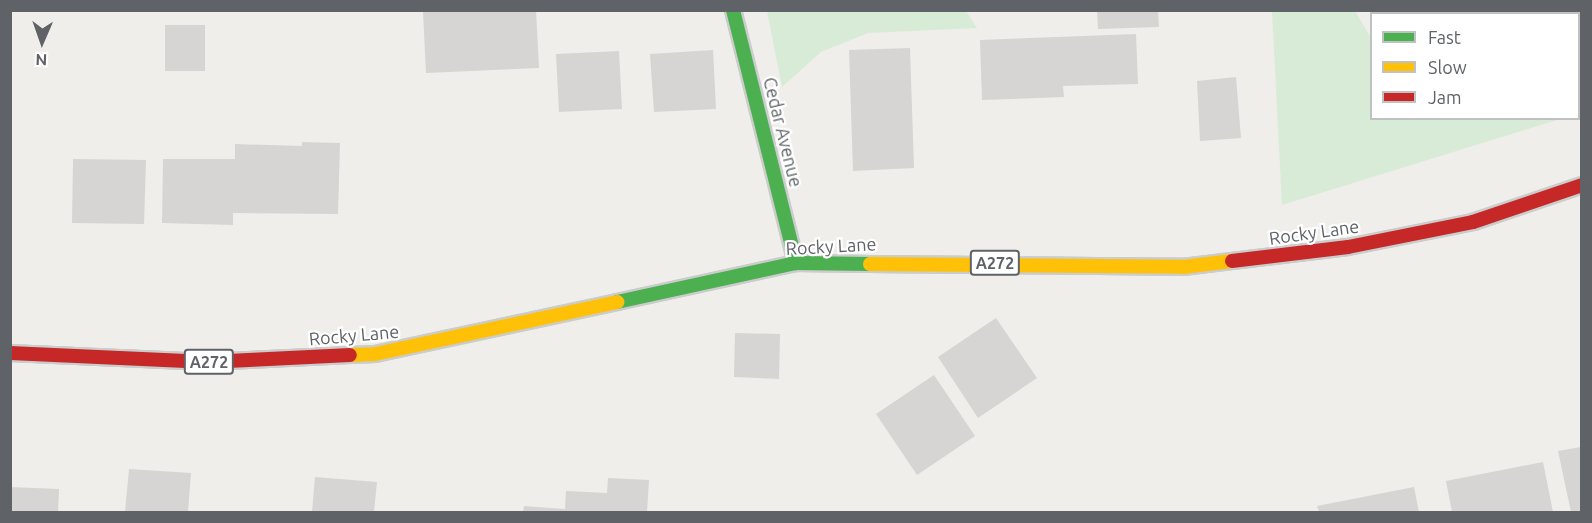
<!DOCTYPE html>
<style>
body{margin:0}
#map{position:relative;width:1592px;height:523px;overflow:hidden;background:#efeeea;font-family:Ubuntu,sans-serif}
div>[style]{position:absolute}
.green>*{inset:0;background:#d8ebd6}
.building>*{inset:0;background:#d6d5d3}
.roads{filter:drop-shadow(2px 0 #cbcccc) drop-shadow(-2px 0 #cbcccc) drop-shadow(0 2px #cbcccc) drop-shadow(0 -2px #cbcccc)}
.street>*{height:33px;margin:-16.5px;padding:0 16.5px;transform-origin:16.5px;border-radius:16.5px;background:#fdfcfc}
.fast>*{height:14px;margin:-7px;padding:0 7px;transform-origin:7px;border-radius:7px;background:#4caf50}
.slow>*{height:14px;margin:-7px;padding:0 7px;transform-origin:7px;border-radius:7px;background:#ffc107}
.jam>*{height:14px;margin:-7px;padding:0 7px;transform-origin:7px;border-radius:7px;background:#c62828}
span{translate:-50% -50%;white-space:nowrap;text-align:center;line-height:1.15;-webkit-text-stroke:4.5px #fff;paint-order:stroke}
.shield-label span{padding:2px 4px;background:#fff;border:2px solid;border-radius:4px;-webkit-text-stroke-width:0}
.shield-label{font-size:16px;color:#5f6368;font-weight:700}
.street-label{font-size:18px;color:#5f6368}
.frame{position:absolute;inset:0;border:12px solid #5f6368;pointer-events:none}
.legend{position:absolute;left:1370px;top:12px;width:210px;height:108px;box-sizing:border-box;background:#fff;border:2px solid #bfc1c3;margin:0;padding:8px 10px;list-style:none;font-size:18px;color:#5f6368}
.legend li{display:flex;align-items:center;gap:12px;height:30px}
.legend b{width:30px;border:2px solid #bfc1c3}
.north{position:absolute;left:12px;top:12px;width:60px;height:60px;-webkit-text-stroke:4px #fff;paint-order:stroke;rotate:182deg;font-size:16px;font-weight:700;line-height:24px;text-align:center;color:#5f6368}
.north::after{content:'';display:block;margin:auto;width:21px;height:27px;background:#5f6368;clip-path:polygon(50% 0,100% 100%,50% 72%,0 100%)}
</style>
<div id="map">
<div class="green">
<div style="clip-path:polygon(767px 11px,966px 11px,977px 28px,868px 33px,821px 52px,782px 87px)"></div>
<div style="clip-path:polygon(1272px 11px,1355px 11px,1371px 38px,1372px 118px,1560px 119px,1282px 205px)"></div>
</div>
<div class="building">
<div style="clip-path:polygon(536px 10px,539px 68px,426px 73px,423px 12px)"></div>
<div style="clip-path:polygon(1097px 10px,1158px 10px,1159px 27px,1098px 29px)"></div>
<div style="clip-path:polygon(1383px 10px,1425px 10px,1422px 14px)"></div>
<div style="clip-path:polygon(165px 25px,205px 25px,205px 71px,165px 71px)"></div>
<div style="clip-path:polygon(1136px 34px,1138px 84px,1063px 86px,1064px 97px,982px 100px,980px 40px)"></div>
<div style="clip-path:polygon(910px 48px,914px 168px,853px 171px,849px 50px)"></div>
<div style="clip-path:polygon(713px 50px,716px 109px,654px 112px,650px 54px)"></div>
<div style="clip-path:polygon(619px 51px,622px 109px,559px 112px,556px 54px)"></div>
<div style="clip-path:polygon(1236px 77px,1241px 138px,1200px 141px,1197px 81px)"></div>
<div style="clip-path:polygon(302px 142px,340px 143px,338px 214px,233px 213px,233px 225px,162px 223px,163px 159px,235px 159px,235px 144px,302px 146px)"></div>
<div style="clip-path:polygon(73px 159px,146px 160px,144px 224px,72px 223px)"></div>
<div style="clip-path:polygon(996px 318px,1037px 378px,978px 418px,938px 357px)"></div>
<div style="clip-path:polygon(735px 333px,780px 334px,779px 379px,734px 377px)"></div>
<div style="clip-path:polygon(934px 375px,975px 436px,917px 475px,876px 414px)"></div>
<div style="clip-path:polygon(1581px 447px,1581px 512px,1571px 512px,1558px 451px)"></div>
<div style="clip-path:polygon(1543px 462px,1553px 512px,1452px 512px,1446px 481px)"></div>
<div style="clip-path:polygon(129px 469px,191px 473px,188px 512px,125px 512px)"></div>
<div style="clip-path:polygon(315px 477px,377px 482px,374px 512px,312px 512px)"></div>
<div style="clip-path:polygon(608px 478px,649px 480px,647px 512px,523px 512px,524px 506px,565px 509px,566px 491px,607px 493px)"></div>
<div style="clip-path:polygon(10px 487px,59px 489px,58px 512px,10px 512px)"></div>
<div style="clip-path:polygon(1414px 487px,1419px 512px,1319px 512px,1317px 506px)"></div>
</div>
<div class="roads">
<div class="street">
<div style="left:1527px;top:14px;width:5px;rotate:-53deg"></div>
</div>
<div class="fast">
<div style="left:733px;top:10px;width:261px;rotate:76deg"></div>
<div style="left:617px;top:302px;width:183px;rotate:-12.3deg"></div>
<div style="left:796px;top:263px;width:74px;rotate:0.8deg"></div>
</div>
<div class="slow">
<div style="left:870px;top:264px;width:313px;rotate:0.5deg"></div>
<div style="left:1183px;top:267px;width:49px;rotate:-7deg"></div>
<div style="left:350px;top:355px;width:25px;rotate:-2deg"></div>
<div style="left:375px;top:354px;width:248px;rotate:-12.1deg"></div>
</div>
<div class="jam">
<div style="left:1232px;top:261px;width:117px;rotate:-6.9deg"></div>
<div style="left:1348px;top:247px;width:127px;rotate:-11.3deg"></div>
<div style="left:1473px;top:222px;width:115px;rotate:-18.7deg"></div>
<div style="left:10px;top:353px;width:198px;rotate:2.6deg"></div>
<div style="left:208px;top:362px;width:142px;rotate:-2.8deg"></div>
</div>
</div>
<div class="shield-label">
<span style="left:995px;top:263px">A272</span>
<span style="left:209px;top:362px">A272</span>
</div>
<div class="street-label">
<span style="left:783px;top:132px;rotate:76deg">Cedar Avenue</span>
<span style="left:1314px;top:232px;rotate:-8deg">Rocky Lane</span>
<span style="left:831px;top:246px;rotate:-3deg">Rocky Lane</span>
<span style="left:354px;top:335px;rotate:-5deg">Rocky Lane</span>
</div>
<div class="frame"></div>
<ul class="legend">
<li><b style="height:8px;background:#4caf50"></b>Fast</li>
<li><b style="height:8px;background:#ffc107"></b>Slow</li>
<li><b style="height:8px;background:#c62828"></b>Jam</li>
</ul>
<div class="north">N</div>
</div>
